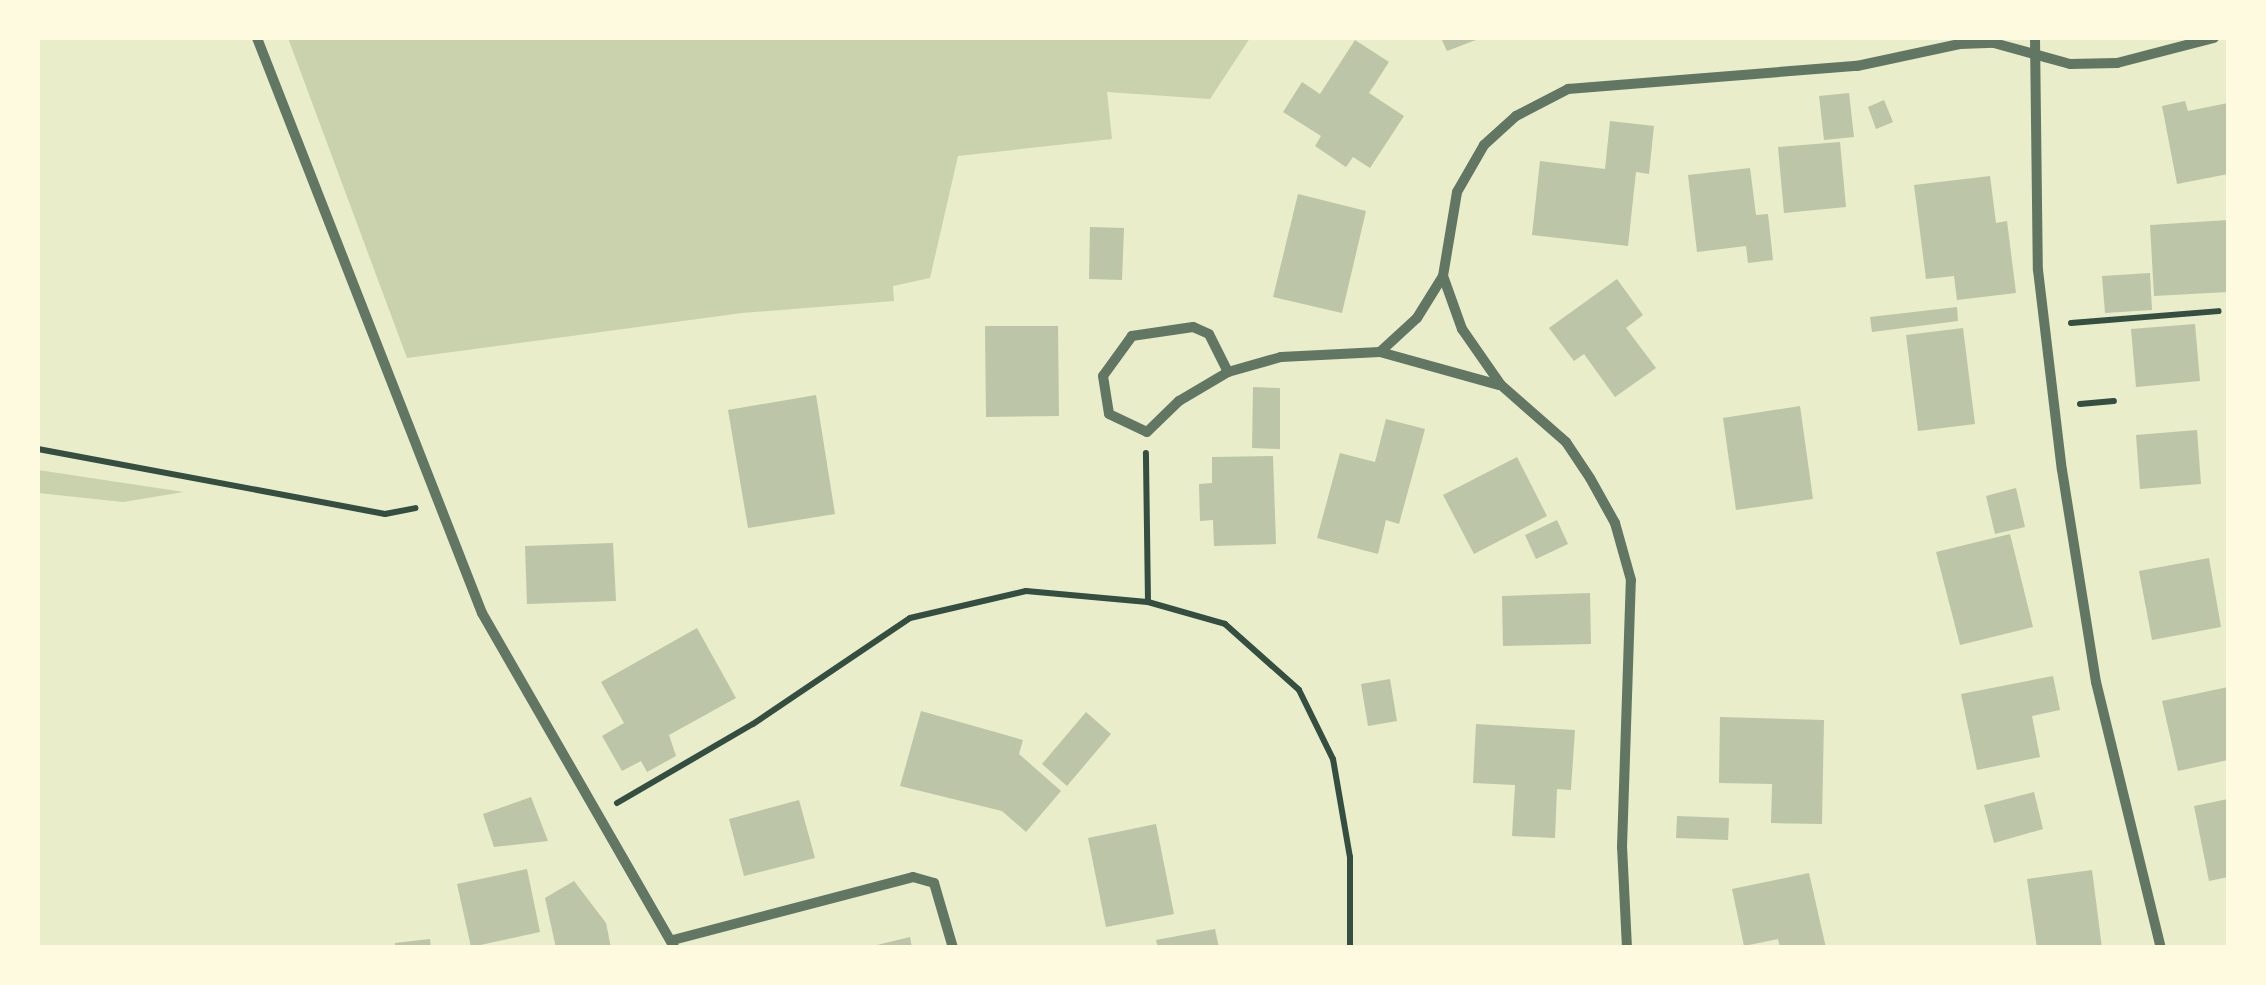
<!DOCTYPE html>
<style>
body{margin:0}
#map{position:relative;width:2266px;height:985px;overflow:hidden;background:#e9edc9;font-family:"Playfair Display",serif}
div>[style]{position:absolute}
.green>*{inset:0;background:#cad2ad}
.building>*{inset:0;background:#bcc5a7}
.path>*{height:6px;margin:-3px;padding:0 3px;transform-origin:3px;border-radius:3px;background:#344e41}
.minor>*{height:10px;margin:-5px;padding:0 5px;transform-origin:5px;border-radius:5px;background:#617663}
span{translate:-50% -50%;white-space:nowrap;text-align:center;line-height:1.15;-webkit-text-stroke:10px #fefae0;paint-order:stroke}
.frame{position:absolute;inset:0;border:40px solid #fefae0;pointer-events:none}
</style>
<div id="map">
<div class="green">
<div style="clip-path:polygon(288px 38px,1250px 38px,1210px 99px,1107px 92px,1112px 139px,958px 156px,930px 278px,893px 286px,894px 301px,742px 313px,407px 358px)"></div>
<div style="clip-path:polygon(38px 470px,184px 492px,123px 502px,38px 493px)"></div>
</div>
<div class="building">
<div style="clip-path:polygon(1441px 38px,1481px 38px,1447px 51px)"></div>
<div style="clip-path:polygon(1355px 40px,1389px 62px,1369px 93px,1404px 116px,1370px 168px,1353px 157px,1346px 167px,1315px 146px,1321px 136px,1283px 112px,1302px 82px,1320px 94px)"></div>
<div style="clip-path:polygon(1849px 93px,1854px 137px,1824px 140px,1819px 96px)"></div>
<div style="clip-path:polygon(1884px 100px,1893px 122px,1876px 129px,1868px 107px)"></div>
<div style="clip-path:polygon(2185px 101px,2188px 111px,2228px 103px,2228px 174px,2177px 184px,2162px 106px)"></div>
<div style="clip-path:polygon(1610px 121px,1654px 126px,1649px 174px,1636px 172px,1628px 246px,1532px 235px,1540px 161px,1605px 169px)"></div>
<div style="clip-path:polygon(1840px 142px,1846px 207px,1784px 213px,1778px 147px)"></div>
<div style="clip-path:polygon(1750px 168px,1756px 215px,1768px 214px,1773px 260px,1748px 263px,1746px 246px,1697px 252px,1688px 175px)"></div>
<div style="clip-path:polygon(1990px 176px,1996px 223px,2007px 221px,2016px 293px,1957px 300px,1954px 276px,1926px 279px,1914px 185px)"></div>
<div style="clip-path:polygon(1298px 194px,1366px 211px,1342px 313px,1273px 297px)"></div>
<div style="clip-path:polygon(2228px 220px,2228px 292px,2154px 296px,2150px 225px)"></div>
<div style="clip-path:polygon(1090px 227px,1124px 228px,1122px 280px,1089px 279px)"></div>
<div style="clip-path:polygon(2150px 273px,2152px 310px,2105px 313px,2102px 276px)"></div>
<div style="clip-path:polygon(1617px 279px,1643px 315px,1626px 328px,1656px 368px,1615px 397px,1584px 354px,1574px 361px,1549px 328px)"></div>
<div style="clip-path:polygon(1957px 307px,1958px 321px,1872px 332px,1870px 317px)"></div>
<div style="clip-path:polygon(2195px 324px,2200px 381px,2136px 387px,2131px 329px)"></div>
<div style="clip-path:polygon(985px 326px,1058px 326px,1059px 416px,986px 417px)"></div>
<div style="clip-path:polygon(1963px 328px,1975px 424px,1918px 431px,1906px 335px)"></div>
<div style="clip-path:polygon(1253px 387px,1280px 388px,1280px 449px,1252px 448px)"></div>
<div style="clip-path:polygon(816px 395px,835px 514px,748px 528px,728px 410px)"></div>
<div style="clip-path:polygon(1800px 406px,1813px 499px,1736px 510px,1723px 418px)"></div>
<div style="clip-path:polygon(1386px 419px,1425px 429px,1399px 524px,1386px 520px,1378px 554px,1317px 538px,1340px 453px,1375px 462px)"></div>
<div style="clip-path:polygon(2197px 430px,2201px 484px,2140px 489px,2136px 435px)"></div>
<div style="clip-path:polygon(1273px 456px,1276px 544px,1214px 546px,1213px 520px,1200px 521px,1199px 484px,1212px 483px,1212px 457px)"></div>
<div style="clip-path:polygon(1517px 457px,1547px 516px,1474px 554px,1443px 495px)"></div>
<div style="clip-path:polygon(2016px 488px,2025px 527px,1995px 534px,1986px 496px)"></div>
<div style="clip-path:polygon(1557px 520px,1568px 544px,1536px 559px,1525px 535px)"></div>
<div style="clip-path:polygon(2010px 534px,2033px 627px,1960px 645px,1936px 552px)"></div>
<div style="clip-path:polygon(613px 543px,616px 601px,527px 604px,525px 546px)"></div>
<div style="clip-path:polygon(2209px 558px,2221px 627px,2152px 640px,2139px 571px)"></div>
<div style="clip-path:polygon(1590px 593px,1591px 644px,1503px 646px,1502px 596px)"></div>
<div style="clip-path:polygon(697px 628px,736px 698px,669px 735px,676px 756px,647px 772px,641px 761px,622px 771px,602px 736px,624px 723px,601px 682px)"></div>
<div style="clip-path:polygon(2053px 676px,2060px 710px,2032px 716px,2040px 757px,1977px 770px,1961px 694px)"></div>
<div style="clip-path:polygon(1390px 679px,1397px 721px,1368px 726px,1361px 684px)"></div>
<div style="clip-path:polygon(2228px 687px,2228px 760px,2178px 771px,2162px 701px)"></div>
<div style="clip-path:polygon(921px 711px,1023px 740px,1019px 754px,1061px 791px,1026px 832px,1002px 811px,900px 786px)"></div>
<div style="clip-path:polygon(1086px 712px,1111px 734px,1067px 786px,1042px 764px)"></div>
<div style="clip-path:polygon(1720px 717px,1824px 720px,1822px 824px,1771px 823px,1772px 784px,1719px 783px)"></div>
<div style="clip-path:polygon(1476px 724px,1575px 730px,1571px 790px,1557px 789px,1555px 838px,1512px 836px,1515px 785px,1473px 783px)"></div>
<div style="clip-path:polygon(2034px 792px,2043px 829px,1994px 843px,1984px 805px)"></div>
<div style="clip-path:polygon(531px 797px,548px 841px,494px 847px,483px 814px)"></div>
<div style="clip-path:polygon(2228px 799px,2228px 877px,2209px 881px,2194px 806px)"></div>
<div style="clip-path:polygon(799px 800px,815px 858px,744px 876px,729px 819px)"></div>
<div style="clip-path:polygon(1677px 816px,1729px 818px,1728px 840px,1676px 838px)"></div>
<div style="clip-path:polygon(1156px 824px,1174px 914px,1106px 927px,1088px 838px)"></div>
<div style="clip-path:polygon(527px 869px,540px 932px,471px 947px,457px 884px)"></div>
<div style="clip-path:polygon(2092px 870px,2102px 948px,2037px 948px,2027px 879px)"></div>
<div style="clip-path:polygon(1809px 873px,1826px 948px,1780px 948px,1778px 939px,1744px 946px,1732px 889px)"></div>
<div style="clip-path:polygon(574px 881px,606px 923px,611px 948px,556px 948px,545px 898px)"></div>
<div style="clip-path:polygon(1215px 929px,1219px 948px,1158px 948px,1156px 940px)"></div>
<div style="clip-path:polygon(910px 937px,912px 948px,873px 948px,873px 946px)"></div>
<div style="clip-path:polygon(430px 939px,431px 948px,395px 948px,395px 943px)"></div>
</div>
<div class="path">
<div style="left:2071px;top:323px;width:148px;rotate:-4.6deg"></div>
<div style="left:2080px;top:404px;width:34px;rotate:-5deg"></div>
<div style="left:38px;top:449px;width:353px;rotate:10.6deg"></div>
<div style="left:385px;top:514px;width:31px;rotate:-11deg"></div>
<div style="left:1148px;top:602px;width:80px;rotate:15.9deg"></div>
<div style="left:1225px;top:624px;width:99px;rotate:41.7deg"></div>
<div style="left:1299px;top:690px;width:77px;rotate:63.8deg"></div>
<div style="left:1333px;top:759px;width:99px;rotate:80.2deg"></div>
<div style="left:1350px;top:857px;width:91px;rotate:90deg"></div>
<div style="left:617px;top:803px;width:157px;rotate:-30.2deg"></div>
<div style="left:753px;top:724px;width:189px;rotate:-34deg"></div>
<div style="left:910px;top:618px;width:119px;rotate:-13.1deg"></div>
<div style="left:1026px;top:591px;width:122px;rotate:5.2deg"></div>
<div style="left:1148px;top:602px;width:149px;rotate:-90.8deg"></div>
</div>
<div class="minor">
<div style="left:257px;top:38px;width:617px;rotate:68.63deg"></div>
<div style="left:482px;top:613px;width:387px;rotate:60.1deg"></div>
<div style="left:2035px;top:38px;width:232px;rotate:89.3deg"></div>
<div style="left:2038px;top:270px;width:201px;rotate:83.2deg"></div>
<div style="left:2062px;top:470px;width:215px;rotate:80.9deg"></div>
<div style="left:2096px;top:682px;width:274px;rotate:76.3deg"></div>
<div style="left:1380px;top:352px;width:123px;rotate:15.5deg"></div>
<div style="left:1228px;top:372px;width:42px;rotate:-116.6deg"></div>
<div style="left:1209px;top:334px;width:17px;rotate:-156deg"></div>
<div style="left:1193px;top:327px;width:62px;rotate:171.6deg"></div>
<div style="left:1132px;top:336px;width:49px;rotate:125.9deg"></div>
<div style="left:1103px;top:376px;width:38px;rotate:81deg"></div>
<div style="left:1109px;top:414px;width:42px;rotate:25.3deg"></div>
<div style="left:1147px;top:432px;width:45px;rotate:-44.1deg"></div>
<div style="left:1179px;top:401px;width:57px;rotate:-30.6deg"></div>
<div style="left:1228px;top:372px;width:55px;rotate:-15.8deg"></div>
<div style="left:1281px;top:357px;width:99px;rotate:-2.9deg"></div>
<div style="left:1380px;top:352px;width:50px;rotate:-42.6deg"></div>
<div style="left:1417px;top:318px;width:49px;rotate:-58.2deg"></div>
<div style="left:673px;top:940px;width:248px;rotate:-14.7deg"></div>
<div style="left:913px;top:877px;width:22px;rotate:16deg"></div>
<div style="left:934px;top:883px;width:68px;rotate:73.7deg"></div>
<div style="left:1627px;top:948px;width:101px;rotate:-92.8deg"></div>
<div style="left:1622px;top:847px;width:267px;rotate:-88.1deg"></div>
<div style="left:1631px;top:580px;width:59px;rotate:-105.7deg"></div>
<div style="left:1615px;top:523px;width:51px;rotate:-119.1deg"></div>
<div style="left:1590px;top:478px;width:43px;rotate:-123.7deg"></div>
<div style="left:1566px;top:442px;width:86px;rotate:-138.8deg"></div>
<div style="left:1501px;top:385px;width:68px;rotate:-124.9deg"></div>
<div style="left:1462px;top:329px;width:56px;rotate:-109.7deg"></div>
<div style="left:1443px;top:276px;width:85px;rotate:-80.5deg"></div>
<div style="left:1457px;top:192px;width:54px;rotate:-60.1deg"></div>
<div style="left:1484px;top:145px;width:43px;rotate:-42.2deg"></div>
<div style="left:1516px;top:116px;width:59px;rotate:-27.4deg"></div>
<div style="left:1568px;top:89px;width:290px;rotate:-4.6deg"></div>
<div style="left:1857px;top:66px;width:105px;rotate:-12.1deg"></div>
<div style="left:1960px;top:44px;width:34px;rotate:-2deg"></div>
<div style="left:1994px;top:43px;width:79px;rotate:15.4deg"></div>
<div style="left:2070px;top:64px;width:47px;rotate:-1.2deg"></div>
<div style="left:2117px;top:63px;width:100px;rotate:-14.5deg"></div>
</div>
<div class="frame"></div>
</div>
